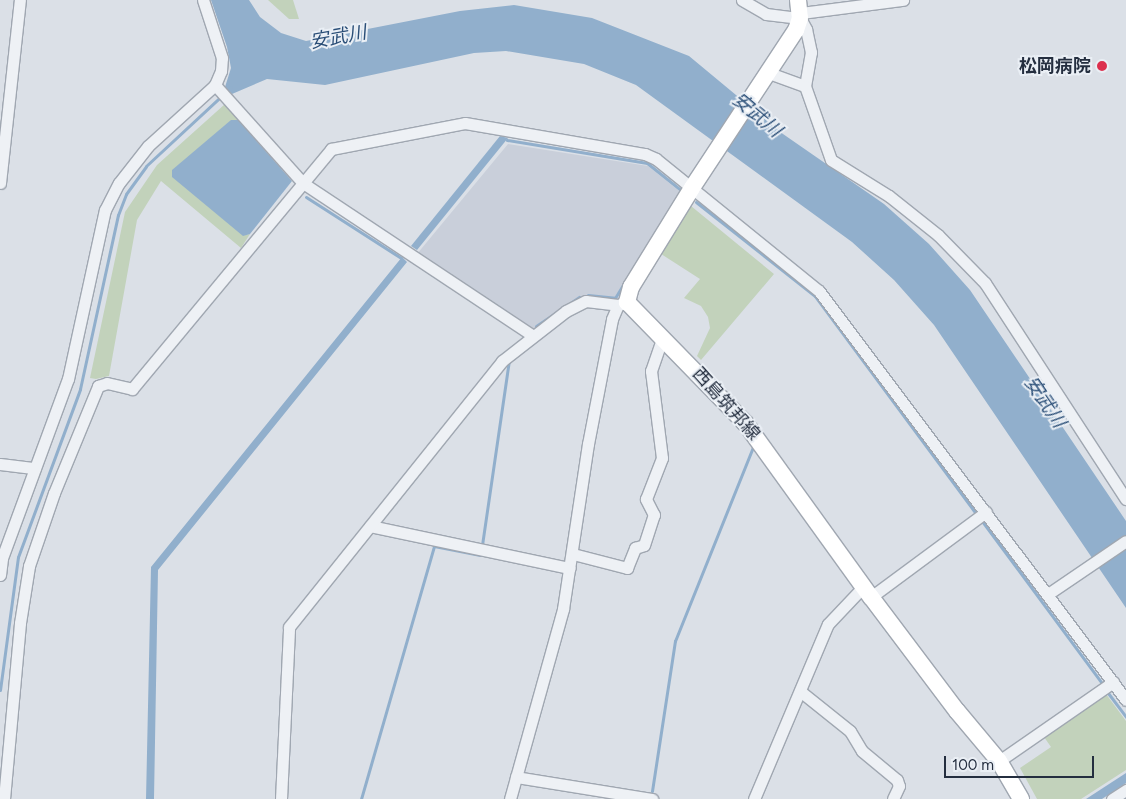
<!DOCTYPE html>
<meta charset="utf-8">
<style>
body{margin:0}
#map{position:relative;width:1126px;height:799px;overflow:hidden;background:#dbe0e7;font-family:Figtree,"Noto Sans JP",sans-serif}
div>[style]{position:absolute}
.built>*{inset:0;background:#c9cfda}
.green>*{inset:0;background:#c2d2bb}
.water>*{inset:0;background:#91afcc}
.stream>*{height:3px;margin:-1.5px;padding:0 1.5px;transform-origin:1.5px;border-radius:1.5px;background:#91afcc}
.roads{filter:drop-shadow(1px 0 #a0a7b1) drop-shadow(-1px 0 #a0a7b1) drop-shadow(0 1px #a0a7b1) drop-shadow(0 -1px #a0a7b1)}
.minor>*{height:11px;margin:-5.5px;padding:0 5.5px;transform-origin:5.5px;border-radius:5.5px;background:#eef1f5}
.secondary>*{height:16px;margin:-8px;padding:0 8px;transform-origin:8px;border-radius:8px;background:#fff}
.dots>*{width:14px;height:14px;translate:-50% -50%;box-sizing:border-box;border:2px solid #eaeff5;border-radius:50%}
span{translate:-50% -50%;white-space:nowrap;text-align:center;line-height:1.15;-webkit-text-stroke:4px #eaeff5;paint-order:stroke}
.poi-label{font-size:18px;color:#242e3f;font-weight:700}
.right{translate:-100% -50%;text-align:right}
.street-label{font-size:18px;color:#242e3f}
.water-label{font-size:19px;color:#2a4e77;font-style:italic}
.scale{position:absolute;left:944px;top:756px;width:150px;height:22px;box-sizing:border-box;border:2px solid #242e3f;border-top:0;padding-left:6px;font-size:15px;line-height:18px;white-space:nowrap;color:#242e3f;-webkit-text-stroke:4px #eaeff5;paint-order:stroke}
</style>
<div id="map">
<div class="built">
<div style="clip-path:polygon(508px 144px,648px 166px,683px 194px,616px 299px,586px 297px,567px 304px,532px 330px,417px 254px)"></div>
</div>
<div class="green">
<div style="clip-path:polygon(268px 0,293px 0,299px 19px,289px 19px)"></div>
<div style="clip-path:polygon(225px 104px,238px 120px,231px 121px,243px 235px,250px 234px,241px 248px,161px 181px,137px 220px,109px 376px,96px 379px,90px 378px,125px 212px,157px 165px)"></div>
<div style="clip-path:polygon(691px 206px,774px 274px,701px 360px,697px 356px,710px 328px,708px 317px,701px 306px,684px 298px,700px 279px,658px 252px)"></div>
<div style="clip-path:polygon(1106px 694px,1126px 721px,1126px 770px,1081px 799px,1037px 799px,1020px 768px,1051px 747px,1044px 737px)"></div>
</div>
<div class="water">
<div style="clip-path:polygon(211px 0,249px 0,260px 17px,281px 33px,306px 41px,460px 11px,514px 5px,592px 18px,689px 56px,783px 134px,884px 204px,929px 244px,970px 290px,1126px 521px,1126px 608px,934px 325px,894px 280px,852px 242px,636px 85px,584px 64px,506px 51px,474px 53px,325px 85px,267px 79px,232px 94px,225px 87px,231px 68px,227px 47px)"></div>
<div style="clip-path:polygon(231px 120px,238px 120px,292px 181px,250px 234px,243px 236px,172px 177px,172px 170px)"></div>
<div style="clip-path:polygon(500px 136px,508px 138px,417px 250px,411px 246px)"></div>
<div style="clip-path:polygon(402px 257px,407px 262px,158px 570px,154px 799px,146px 799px,151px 567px)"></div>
<div style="clip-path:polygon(1126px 773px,1126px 783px,1102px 799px,1086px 799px)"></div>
</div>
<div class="stream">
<div style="left:507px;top:140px;width:142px;rotate:9.3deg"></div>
<div style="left:647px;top:163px;width:45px;rotate:38.7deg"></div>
<div style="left:306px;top:197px;width:113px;rotate:32.7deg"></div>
<div style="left:696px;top:202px;width:152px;rotate:38.3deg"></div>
<div style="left:815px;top:296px;width:269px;rotate:53.5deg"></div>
<div style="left:588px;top:295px;width:27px;rotate:6deg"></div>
<div style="left:615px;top:298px;width:17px;rotate:-59deg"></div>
<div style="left:536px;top:326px;width:52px;rotate:-34deg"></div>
<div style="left:982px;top:521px;width:200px;rotate:53.5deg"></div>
<div style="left:482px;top:545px;width:186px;rotate:-81.7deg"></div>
<div style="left:0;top:690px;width:134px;rotate:-82.3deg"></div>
<div style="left:18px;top:557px;width:179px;rotate:-69.7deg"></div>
<div style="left:80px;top:389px;width:178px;rotate:-77.7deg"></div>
<div style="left:118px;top:215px;width:22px;rotate:-69deg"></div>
<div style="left:126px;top:194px;width:34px;rotate:-54deg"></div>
<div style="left:146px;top:166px;width:116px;rotate:-42.9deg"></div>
<div style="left:1108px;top:693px;width:30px;rotate:53deg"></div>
<div style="left:652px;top:791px;width:152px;rotate:-81.3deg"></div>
<div style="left:675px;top:641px;width:212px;rotate:-68.1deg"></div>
<div style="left:361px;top:799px;width:263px;rotate:-73.9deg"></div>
<div style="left:434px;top:546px;width:47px;rotate:11.1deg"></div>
</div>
<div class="roads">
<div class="minor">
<div style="left:742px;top:0;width:28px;rotate:30deg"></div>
<div style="left:766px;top:14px;width:34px;rotate:7deg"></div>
<div style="left:800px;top:18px;width:13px;rotate:61deg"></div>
<div style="left:806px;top:29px;width:24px;rotate:78deg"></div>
<div style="left:811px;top:52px;width:35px;rotate:100deg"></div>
<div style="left:801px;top:13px;width:103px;rotate:-7.3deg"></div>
<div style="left:769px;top:73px;width:38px;rotate:20deg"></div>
<div style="left:805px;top:86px;width:78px;rotate:70.6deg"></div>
<div style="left:831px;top:160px;width:68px;rotate:31.8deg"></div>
<div style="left:889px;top:196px;width:63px;rotate:38.5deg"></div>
<div style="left:938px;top:235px;width:67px;rotate:45.6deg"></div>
<div style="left:985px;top:283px;width:258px;rotate:56.9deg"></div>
<div style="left:215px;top:85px;width:132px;rotate:48.1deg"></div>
<div style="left:303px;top:183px;width:276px;rotate:33.6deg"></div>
<div style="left:0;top:183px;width:184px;rotate:-83.8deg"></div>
<div style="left:0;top:464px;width:35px;rotate:7deg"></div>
<div style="left:370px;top:526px;width:204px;rotate:11.9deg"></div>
<div style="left:573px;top:554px;width:56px;rotate:14.5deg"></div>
<div style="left:627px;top:568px;width:22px;rotate:-68deg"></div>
<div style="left:635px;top:548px;width:9px;rotate:-18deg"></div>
<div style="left:644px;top:545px;width:32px;rotate:-72deg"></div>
<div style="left:654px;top:515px;width:18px;rotate:-117deg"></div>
<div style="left:646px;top:499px;width:44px;rotate:-68.7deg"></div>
<div style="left:662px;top:458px;width:88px;rotate:-97.2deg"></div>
<div style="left:651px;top:371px;width:36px;rotate:-71deg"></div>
<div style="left:0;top:575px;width:17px;rotate:-83deg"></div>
<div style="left:2px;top:558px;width:191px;rotate:-69.8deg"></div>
<div style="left:68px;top:379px;width:173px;rotate:-77.7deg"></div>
<div style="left:105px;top:210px;width:30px;rotate:-63deg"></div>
<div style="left:119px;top:183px;width:47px;rotate:-51.9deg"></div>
<div style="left:148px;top:146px;width:91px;rotate:-42.3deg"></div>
<div style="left:215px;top:85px;width:15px;rotate:-67deg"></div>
<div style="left:221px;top:71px;width:13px;rotate:-86deg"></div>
<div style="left:222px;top:58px;width:61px;rotate:-108.1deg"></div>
<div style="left:1048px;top:594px;width:94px;rotate:-34.2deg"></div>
<div style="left:871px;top:597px;width:143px;rotate:-36.5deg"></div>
<div style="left:800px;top:691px;width:64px;rotate:38.7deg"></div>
<div style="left:850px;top:731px;width:23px;rotate:59deg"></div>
<div style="left:862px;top:751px;width:45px;rotate:39.6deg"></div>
<div style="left:897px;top:780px;width:6px;rotate:72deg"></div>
<div style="left:899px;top:786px;width:14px;rotate:115deg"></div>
<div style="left:999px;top:761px;width:139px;rotate:-34.7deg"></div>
<div style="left:516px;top:777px;width:138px;rotate:9.2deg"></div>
<div style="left:4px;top:799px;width:177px;rotate:-84.8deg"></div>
<div style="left:20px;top:623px;width:58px;rotate:-81deg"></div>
<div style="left:29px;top:566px;width:77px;rotate:-71.1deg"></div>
<div style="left:54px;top:493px;width:116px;rotate:-67.6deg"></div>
<div style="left:98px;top:386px;width:9px;rotate:-18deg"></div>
<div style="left:107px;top:383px;width:26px;rotate:13deg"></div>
<div style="left:132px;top:389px;width:312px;rotate:-50.3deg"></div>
<div style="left:331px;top:149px;width:136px;rotate:-11deg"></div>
<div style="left:465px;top:123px;width:183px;rotate:9.8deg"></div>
<div style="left:645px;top:154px;width:12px;rotate:24deg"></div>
<div style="left:656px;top:159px;width:210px;rotate:39deg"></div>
<div style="left:819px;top:291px;width:511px;rotate:53.11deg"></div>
<div style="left:281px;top:799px;width:172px;rotate:-87.3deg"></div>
<div style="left:289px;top:627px;width:341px;rotate:-51.3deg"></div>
<div style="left:502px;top:361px;width:81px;rotate:-38deg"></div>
<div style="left:566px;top:311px;width:22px;rotate:-27deg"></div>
<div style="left:586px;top:301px;width:32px;rotate:7deg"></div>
<div style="left:618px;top:305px;width:9px;rotate:-18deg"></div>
<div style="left:510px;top:799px;width:197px;rotate:-74.4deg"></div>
<div style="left:563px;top:609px;width:167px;rotate:-81.4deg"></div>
<div style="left:588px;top:444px;width:127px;rotate:-79.1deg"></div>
<div style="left:612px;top:319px;width:15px;rotate:-67deg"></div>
<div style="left:754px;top:799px;width:190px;rotate:-67.1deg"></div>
<div style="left:828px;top:624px;width:51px;rotate:-46.6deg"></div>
<div style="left:1112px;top:799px;width:17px;rotate:-33deg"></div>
</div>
<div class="secondary">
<div style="left:798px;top:0;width:18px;rotate:84deg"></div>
<div style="left:800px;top:18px;width:13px;rotate:108deg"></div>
<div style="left:796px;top:30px;width:189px;rotate:123.4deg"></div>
<div style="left:692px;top:188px;width:116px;rotate:121.6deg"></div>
<div style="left:631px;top:287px;width:16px;rotate:105deg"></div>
<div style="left:627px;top:302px;width:170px;rotate:45.7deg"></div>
<div style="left:746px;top:424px;width:213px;rotate:54.2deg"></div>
<div style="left:871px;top:597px;width:143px;rotate:53deg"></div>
<div style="left:957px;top:711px;width:65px;rotate:50deg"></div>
<div style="left:999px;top:761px;width:44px;rotate:59.9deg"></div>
</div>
</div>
<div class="dots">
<div style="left:1102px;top:66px;background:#dc304e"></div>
</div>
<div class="poi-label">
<span class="right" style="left:1091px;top:66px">松岡病院</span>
</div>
<div class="street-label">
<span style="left:726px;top:404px;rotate:48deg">西島筑邦線</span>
</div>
<div class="water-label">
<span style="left:338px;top:37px;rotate:-10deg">安武川</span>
<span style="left:757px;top:115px;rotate:40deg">安武川</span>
<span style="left:1045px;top:402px;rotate:56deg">安武川</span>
</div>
<div class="scale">100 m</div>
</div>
